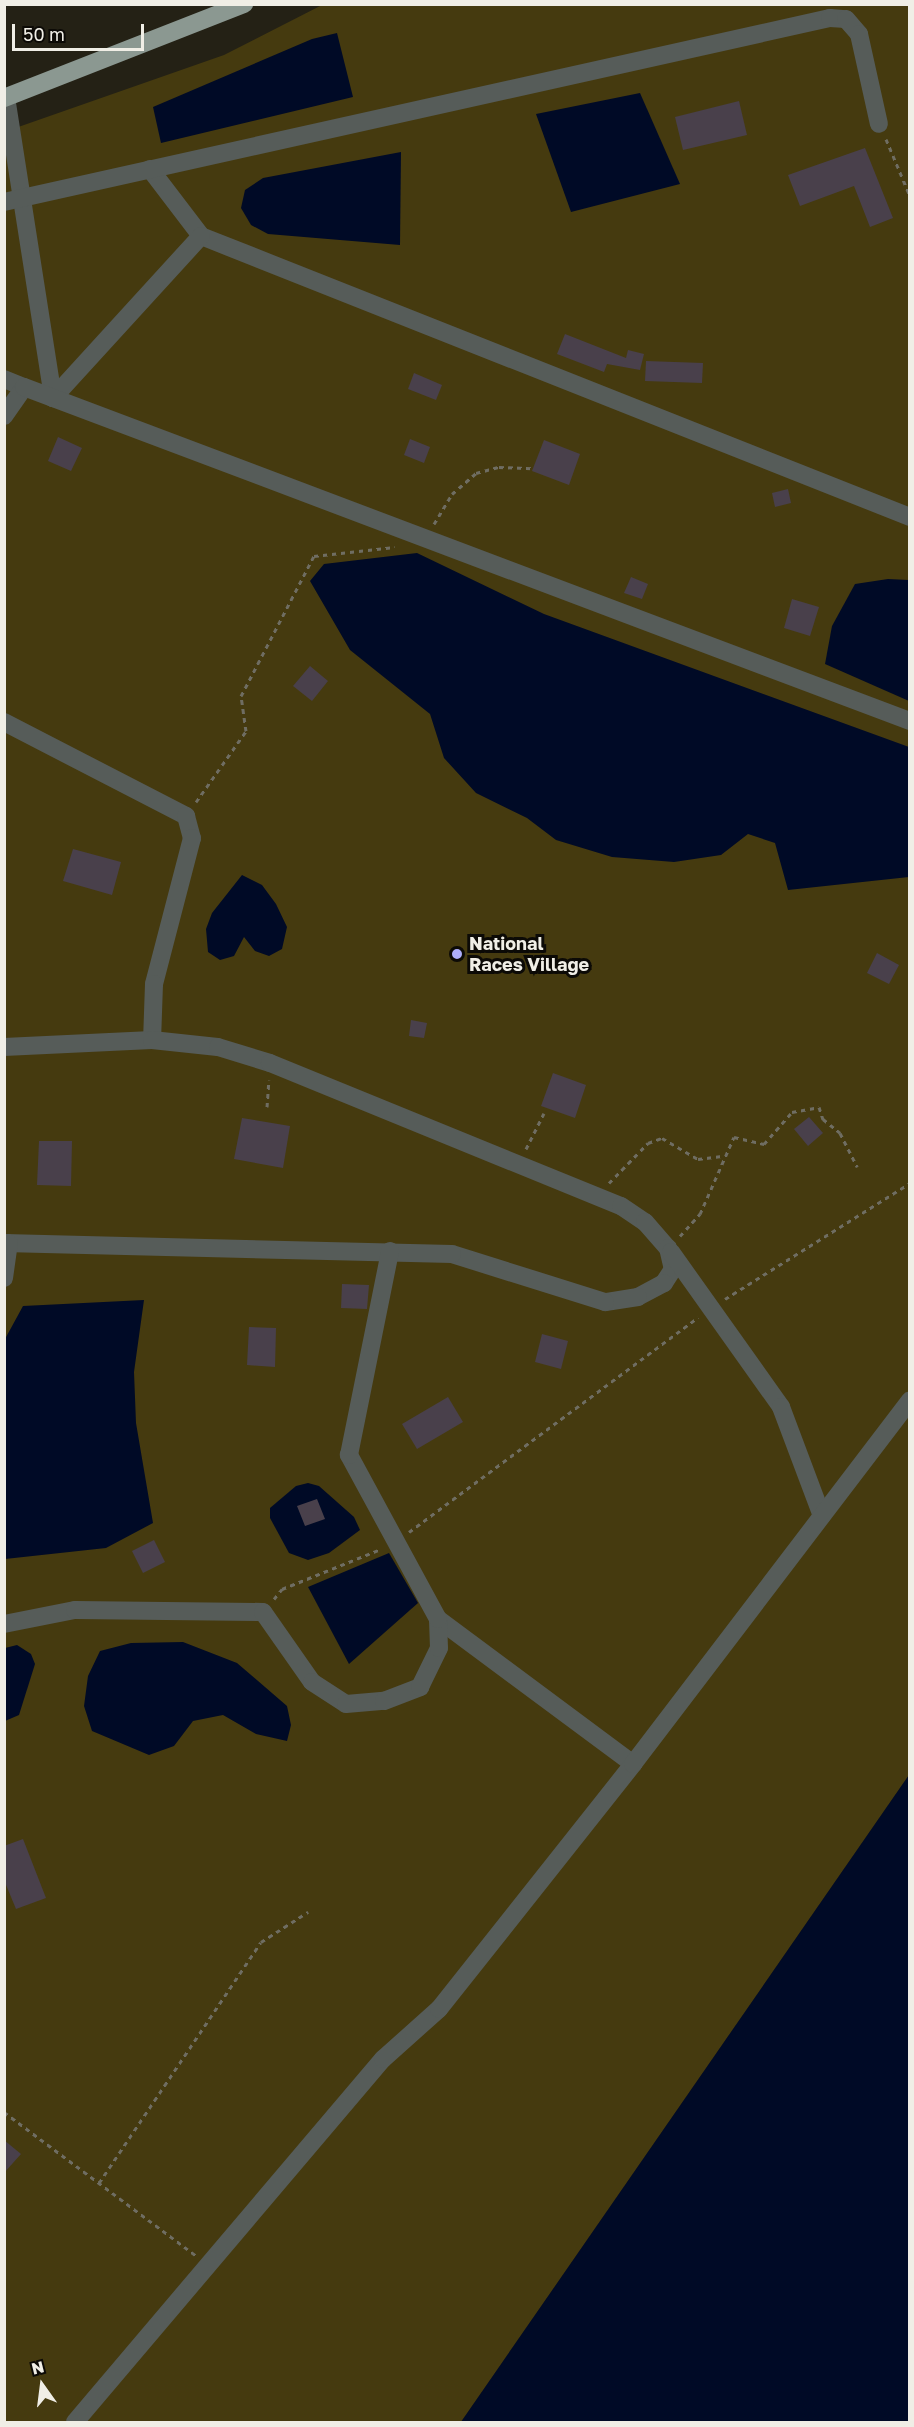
<!DOCTYPE html>
<style>
body{margin:0}
#map{position:relative;width:914px;height:2427px;overflow:hidden;background:#242115;font-family:"Golos Text",sans-serif}
div>[style]{position:absolute}
.green>*{inset:0;background:#453a0f}
.water>*{inset:0;background:#000a26}
.building>*{inset:0;background:#49404b}
.path>*{height:3px;margin-top:-1.5px;transform-origin:0;background:repeating-linear-gradient(90deg,#6f6d62 0 4.5px,transparent 0 9px)}
.minor>*{height:18px;margin:-9px;padding:0 9px;transform-origin:9px;border-radius:9px;background:#565c59}
.major>*{height:18px;margin:-9px;padding:0 9px;transform-origin:9px;border-radius:9px;background:#8b9891}
.dots>*{width:16px;height:16px;translate:-50% -50%;box-sizing:border-box;border:3px solid #0c0a06;border-radius:50%}
span{translate:-50% -50%;white-space:nowrap;text-align:center;line-height:1.15;-webkit-text-stroke:6px #0c0a06;paint-order:stroke}
.poi-label{font-size:18px;color:#f0eee6;font-weight:700}
.left{translate:0 -50%;text-align:left}
.frame{position:absolute;inset:0;border:6px solid #f0eee6;pointer-events:none}
.north{position:absolute;left:12px;top:2355px;width:60px;height:60px;-webkit-text-stroke:4px #0c0a06;paint-order:stroke;rotate:346deg;font-size:16px;font-weight:700;line-height:24px;text-align:center;color:#f0eee6}
.north::after{content:'';display:block;margin:auto;width:21px;height:27px;background:#f0eee6;clip-path:polygon(50% 0,100% 100%,50% 72%,0 100%)}
.scale{position:absolute;left:12px;top:24px;width:132px;height:27px;box-sizing:border-box;border:3px solid #f0eee6;border-top:0;padding-left:8px;font-size:18px;line-height:21px;white-space:nowrap;color:#f0eee6;-webkit-text-stroke:4px #0c0a06;paint-order:stroke}
</style>
<div id="map">
<div class="green">
<div style="clip-path:polygon(322px 5px,909px 5px,909px 1775px,461px 2422px,5px 2422px,4px 132px,224px 55px)"></div>
</div>
<div class="water">
<div style="clip-path:polygon(337px 33px,353px 97px,161px 143px,153px 107px,312px 39px)"></div>
<div style="clip-path:polygon(640px 93px,680px 184px,571px 212px,536px 114px)"></div>
<div style="clip-path:polygon(401px 152px,400px 245px,268px 234px,251px 225px,241px 208px,245px 190px,263px 178px)"></div>
<div style="clip-path:polygon(417px 553px,544px 614px,909px 747px,909px 877px,788px 890px,775px 843px,748px 834px,721px 855px,674px 862px,612px 857px,556px 840px,527px 818px,476px 793px,444px 758px,430px 714px,350px 650px,310px 581px,324px 564px)"></div>
<div style="clip-path:polygon(888px 579px,909px 580px,909px 701px,825px 664px,832px 626px,855px 584px)"></div>
<div style="clip-path:polygon(242px 875px,262px 885px,276px 904px,287px 927px,282px 949px,269px 956px,255px 951px,244px 937px,234px 956px,220px 960px,208px 952px,206px 929px,212px 913px)"></div>
<div style="clip-path:polygon(144px 1300px,134px 1372px,136px 1423px,153px 1523px,106px 1548px,5px 1559px,5px 1339px,23px 1306px)"></div>
<div style="clip-path:polygon(308px 1483px,319px 1486px,354px 1517px,360px 1530px,329px 1553px,308px 1560px,289px 1553px,270px 1518px,270px 1508px,296px 1486px)"></div>
<div style="clip-path:polygon(389px 1553px,418px 1603px,349px 1664px,308px 1587px)"></div>
<div style="clip-path:polygon(183px 1642px,237px 1663px,287px 1706px,291px 1725px,287px 1741px,256px 1734px,223px 1715px,193px 1721px,174px 1746px,149px 1755px,92px 1731px,84px 1706px,88px 1676px,100px 1651px,131px 1643px)"></div>
<div style="clip-path:polygon(17px 1645px,31px 1654px,35px 1664px,19px 1715px,5px 1721px,5px 1648px)"></div>
<div style="clip-path:polygon(909px 1775px,909px 2422px,461px 2422px)"></div>
</div>
<div class="building">
<div style="clip-path:polygon(739px 101px,747px 135px,683px 150px,675px 117px)"></div>
<div style="clip-path:polygon(865px 148px,893px 218px,870px 227px,854px 186px,800px 206px,788px 175px)"></div>
<div style="clip-path:polygon(565px 334px,626px 358px,628px 350px,644px 354px,640px 370px,607px 364px,604px 372px,557px 354px)"></div>
<div style="clip-path:polygon(646px 361px,703px 363px,702px 383px,645px 381px)"></div>
<div style="clip-path:polygon(414px 373px,442px 385px,436px 400px,408px 389px)"></div>
<div style="clip-path:polygon(58px 437px,82px 448px,71px 471px,48px 461px)"></div>
<div style="clip-path:polygon(410px 439px,430px 447px,424px 463px,404px 455px)"></div>
<div style="clip-path:polygon(544px 440px,580px 454px,569px 485px,532px 471px)"></div>
<div style="clip-path:polygon(788px 489px,791px 503px,775px 507px,772px 493px)"></div>
<div style="clip-path:polygon(631px 577px,648px 584px,642px 599px,624px 593px)"></div>
<div style="clip-path:polygon(792px 599px,819px 607px,810px 636px,784px 628px)"></div>
<div style="clip-path:polygon(310px 666px,328px 681px,312px 701px,293px 686px)"></div>
<div style="clip-path:polygon(73px 849px,121px 862px,112px 895px,63px 881px)"></div>
<div style="clip-path:polygon(877px 953px,899px 965px,889px 984px,867px 973px)"></div>
<div style="clip-path:polygon(411px 1020px,427px 1023px,424px 1038px,409px 1036px)"></div>
<div style="clip-path:polygon(553px 1073px,586px 1085px,575px 1118px,541px 1106px)"></div>
<div style="clip-path:polygon(809px 1117px,823px 1133px,808px 1146px,794px 1129px)"></div>
<div style="clip-path:polygon(242px 1118px,290px 1126px,283px 1168px,234px 1159px)"></div>
<div style="clip-path:polygon(39px 1141px,72px 1141px,71px 1186px,37px 1185px)"></div>
<div style="clip-path:polygon(342px 1284px,369px 1285px,367px 1309px,341px 1308px)"></div>
<div style="clip-path:polygon(249px 1327px,276px 1328px,275px 1367px,247px 1365px)"></div>
<div style="clip-path:polygon(542px 1334px,568px 1341px,561px 1369px,535px 1362px)"></div>
<div style="clip-path:polygon(448px 1397px,463px 1422px,417px 1449px,402px 1424px)"></div>
<div style="clip-path:polygon(317px 1499px,325px 1519px,305px 1526px,297px 1506px)"></div>
<div style="clip-path:polygon(154px 1540px,165px 1562px,143px 1573px,132px 1551px)"></div>
<div style="clip-path:polygon(23px 1839px,46px 1898px,16px 1909px,4px 1880px,4px 1846px)"></div>
<div style="clip-path:polygon(4px 2140px,21px 2154px,4px 2173px)"></div>
</div>
<div class="path">
<div style="left:886px;top:139px;width:62px;rotate:67.2deg"></div>
<div style="left:434px;top:524px;width:35px;rotate:-59deg"></div>
<div style="left:452px;top:494px;width:32px;rotate:-41deg"></div>
<div style="left:476px;top:473px;width:24px;rotate:-15deg"></div>
<div style="left:499px;top:467px;width:33px;rotate:2deg"></div>
<div style="left:196px;top:802px;width:87px;rotate:-54.8deg"></div>
<div style="left:246px;top:731px;width:35px;rotate:-98deg"></div>
<div style="left:241px;top:696px;width:158px;rotate:-62.5deg"></div>
<div style="left:314px;top:556px;width:81px;rotate:-6.3deg"></div>
<div style="left:267px;top:1107px;width:27px;rotate:-86deg"></div>
<div style="left:526px;top:1149px;width:40px;rotate:-63.4deg"></div>
<div style="left:609px;top:1183px;width:56px;rotate:-45.7deg"></div>
<div style="left:648px;top:1143px;width:15px;rotate:-20deg"></div>
<div style="left:662px;top:1138px;width:42px;rotate:30.3deg"></div>
<div style="left:698px;top:1159px;width:26px;rotate:-7deg"></div>
<div style="left:680px;top:1236px;width:30px;rotate:-48deg"></div>
<div style="left:700px;top:1214px;width:84px;rotate:-66.2deg"></div>
<div style="left:734px;top:1137px;width:31px;rotate:13deg"></div>
<div style="left:764px;top:1144px;width:43px;rotate:-48.8deg"></div>
<div style="left:792px;top:1112px;width:27px;rotate:-10deg"></div>
<div style="left:819px;top:1107px;width:13px;rotate:72deg"></div>
<div style="left:823px;top:1119px;width:22px;rotate:39deg"></div>
<div style="left:840px;top:1133px;width:38px;rotate:63deg"></div>
<div style="left:725px;top:1299px;width:218px;rotate:-32.1deg"></div>
<div style="left:409px;top:1532px;width:360px;rotate:-36.6deg"></div>
<div style="left:274px;top:1599px;width:13px;rotate:-51deg"></div>
<div style="left:282px;top:1589px;width:107px;rotate:-22deg"></div>
<div style="left:4px;top:2112px;width:239px;rotate:36.8deg"></div>
<div style="left:99px;top:2183px;width:290px;rotate:-56.1deg"></div>
<div style="left:261px;top:1942px;width:56px;rotate:-32.6deg"></div>
</div>
<div class="minor">
<div style="left:6px;top:97px;width:305px;rotate:81.1deg"></div>
<div style="left:150px;top:169px;width:84px;rotate:52.7deg"></div>
<div style="left:201px;top:236px;width:763px;rotate:21.62deg"></div>
<div style="left:4px;top:202px;width:846px;rotate:-12.56deg"></div>
<div style="left:830px;top:18px;width:16px;rotate:4deg"></div>
<div style="left:846px;top:19px;width:20px;rotate:49deg"></div>
<div style="left:859px;top:34px;width:92px;rotate:77.5deg"></div>
<div style="left:4px;top:379px;width:22px;rotate:22deg"></div>
<div style="left:53px;top:398px;width:219px;rotate:-47.6deg"></div>
<div style="left:4px;top:416px;width:35px;rotate:-55deg"></div>
<div style="left:24px;top:387px;width:947px;rotate:20.66deg"></div>
<div style="left:4px;top:722px;width:205px;rotate:27.3deg"></div>
<div style="left:186px;top:816px;width:23px;rotate:75deg"></div>
<div style="left:192px;top:838px;width:151px;rotate:104.6deg"></div>
<div style="left:154px;top:984px;width:56px;rotate:92deg"></div>
<div style="left:4px;top:1047px;width:148px;rotate:-2.7deg"></div>
<div style="left:152px;top:1040px;width:66px;rotate:6.1deg"></div>
<div style="left:218px;top:1047px;width:54px;rotate:17.1deg"></div>
<div style="left:270px;top:1063px;width:379px;rotate:22.2deg"></div>
<div style="left:621px;top:1206px;width:29px;rotate:34deg"></div>
<div style="left:645px;top:1222px;width:35px;rotate:49deg"></div>
<div style="left:668px;top:1248px;width:22px;rotate:77deg"></div>
<div style="left:673px;top:1269px;width:17px;rotate:123deg"></div>
<div style="left:664px;top:1283px;width:30px;rotate:152deg"></div>
<div style="left:638px;top:1297px;width:33px;rotate:171deg"></div>
<div style="left:605px;top:1302px;width:160px;rotate:-162.6deg"></div>
<div style="left:452px;top:1254px;width:448px;rotate:-178.6deg"></div>
<div style="left:671px;top:1252px;width:190px;rotate:54.6deg"></div>
<div style="left:781px;top:1407px;width:116px;rotate:69.4deg"></div>
<div style="left:4px;top:1278px;width:35px;rotate:-82deg"></div>
<div style="left:438px;top:1619px;width:243px;rotate:36.6deg"></div>
<div style="left:4px;top:1624px;width:72px;rotate:-11.2deg"></div>
<div style="left:75px;top:1610px;width:188px;rotate:0.6deg"></div>
<div style="left:263px;top:1612px;width:85px;rotate:55deg"></div>
<div style="left:312px;top:1682px;width:40px;rotate:32.9deg"></div>
<div style="left:346px;top:1704px;width:38px;rotate:-5deg"></div>
<div style="left:384px;top:1701px;width:39px;rotate:-21deg"></div>
<div style="left:420px;top:1687px;width:43px;rotate:-64deg"></div>
<div style="left:439px;top:1648px;width:29px;rotate:-92deg"></div>
<div style="left:438px;top:1619px;width:187px;rotate:-118.5deg"></div>
<div style="left:349px;top:1455px;width:208px;rotate:-78.6deg"></div>
<div style="left:75px;top:2422px;width:476px;rotate:-49.7deg"></div>
<div style="left:383px;top:2059px;width:75px;rotate:-41.8deg"></div>
<div style="left:439px;top:2009px;width:313px;rotate:-51.6deg"></div>
<div style="left:633px;top:1764px;width:457px;rotate:-52.7deg"></div>
</div>
<div class="major">
<div style="left:4px;top:98px;width:258px;rotate:-21.4deg"></div>
</div>
<div class="dots">
<div style="left:457px;top:954px;background:#aeaefb"></div>
</div>
<div class="poi-label">
<span class="left" style="left:469px;top:954px">National<br>Races Village</span>
</div>
<div class="frame"></div>
<div class="north">N</div>
<div class="scale">50 m</div>
</div>
